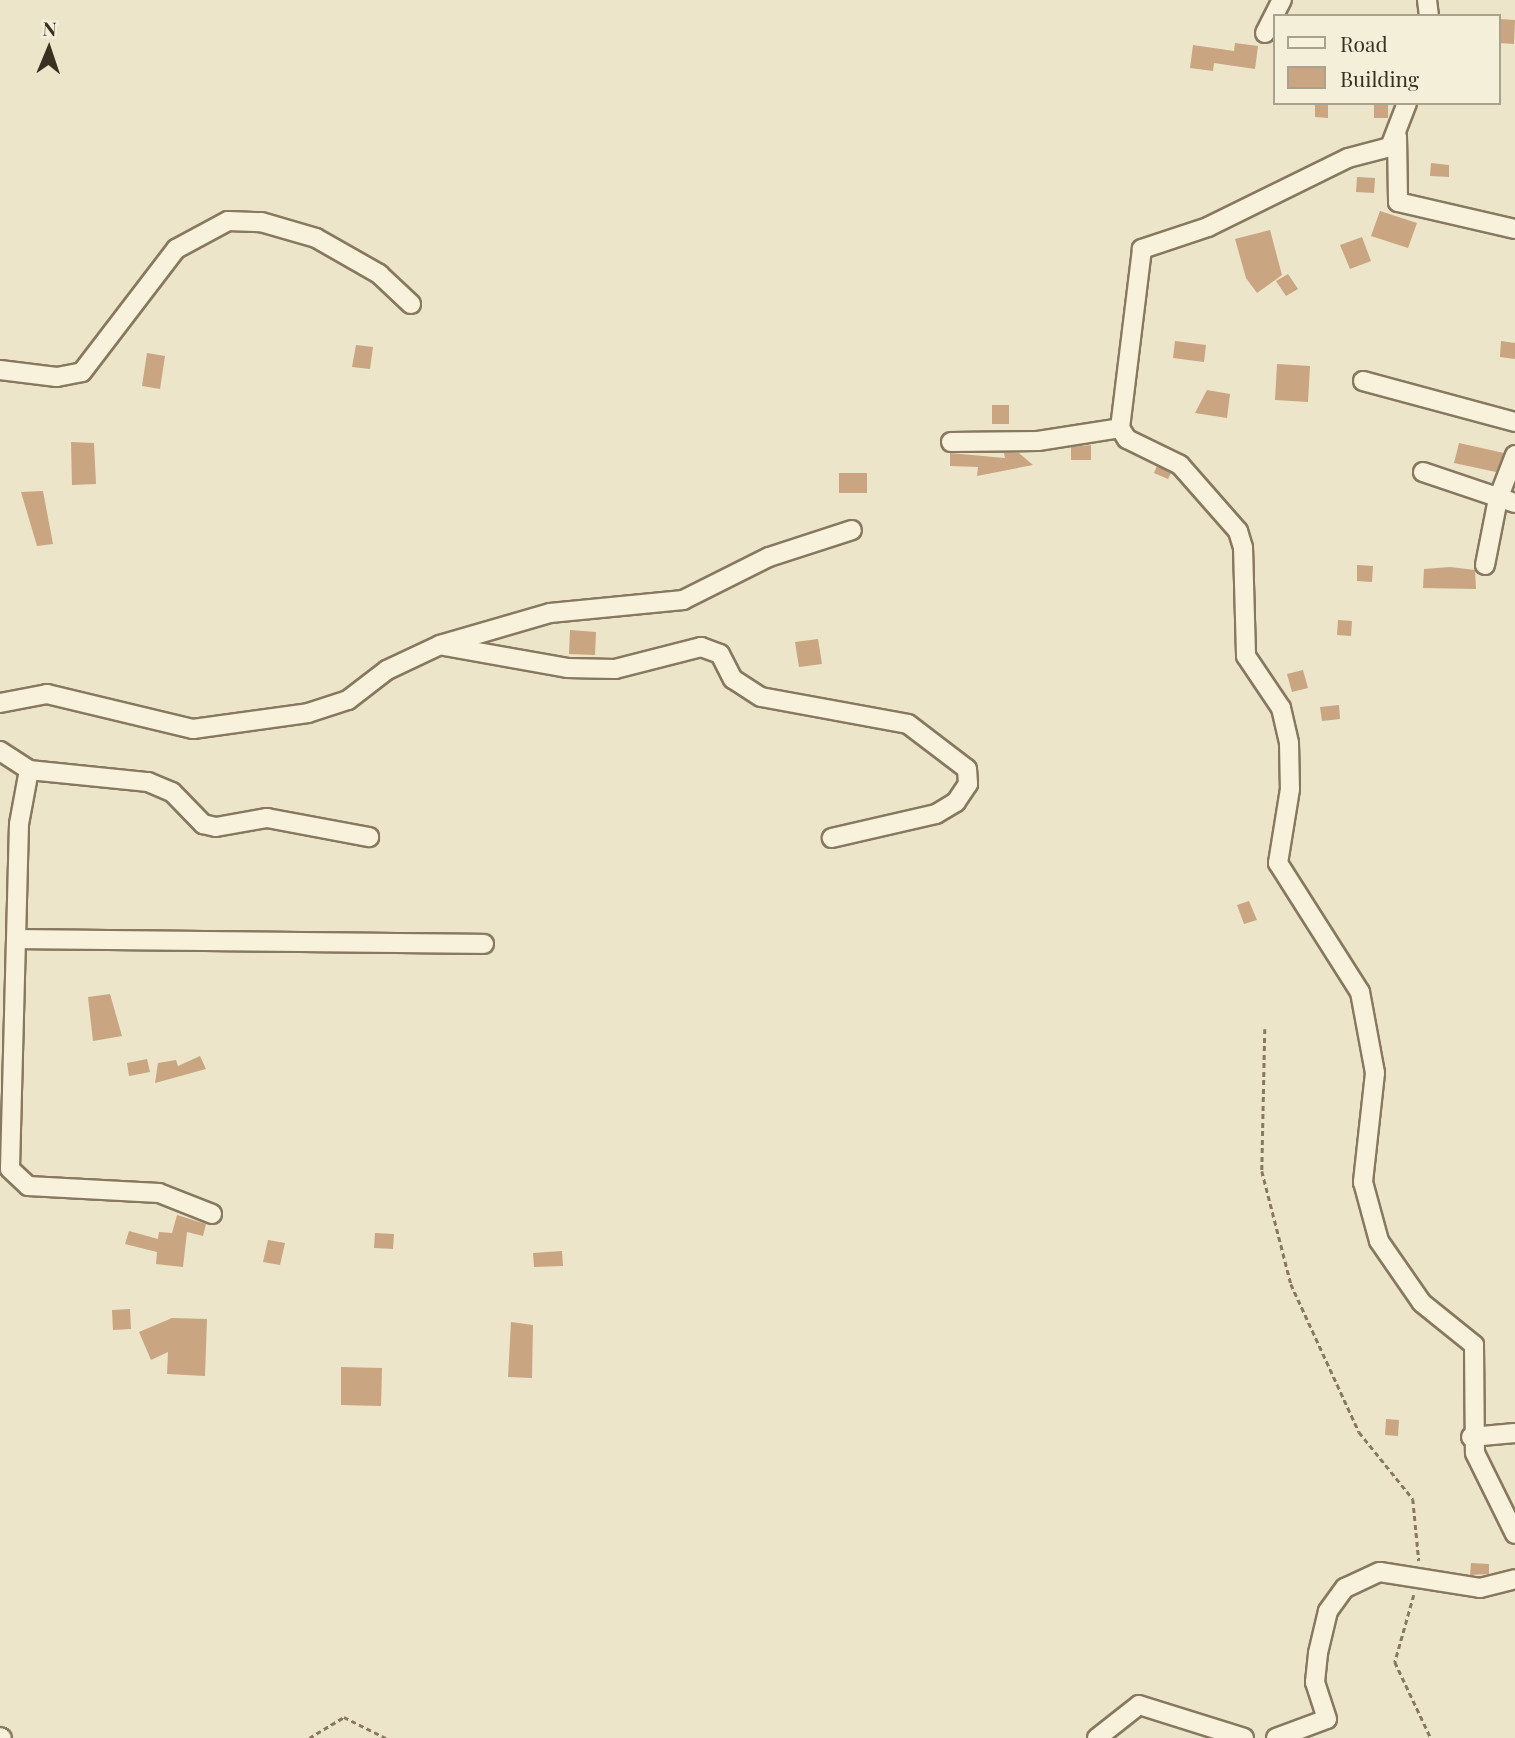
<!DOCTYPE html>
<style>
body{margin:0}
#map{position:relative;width:1515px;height:1738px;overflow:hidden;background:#ede5c9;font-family:"Playfair Display",serif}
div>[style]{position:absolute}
.building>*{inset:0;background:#c9a581}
.path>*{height:2.5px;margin-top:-1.25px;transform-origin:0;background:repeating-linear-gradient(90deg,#88785f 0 5px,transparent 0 8.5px)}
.roads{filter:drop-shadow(2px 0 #88785f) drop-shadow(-2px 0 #88785f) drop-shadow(0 2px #88785f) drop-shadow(0 -2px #88785f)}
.minor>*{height:18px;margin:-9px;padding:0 9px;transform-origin:9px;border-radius:9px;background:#f8f2dc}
span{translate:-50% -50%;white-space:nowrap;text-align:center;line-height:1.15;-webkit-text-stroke:6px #f4efd9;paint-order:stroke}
.legend{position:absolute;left:1273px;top:14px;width:228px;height:91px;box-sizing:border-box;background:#f4efd9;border:2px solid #aaa28f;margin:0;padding:9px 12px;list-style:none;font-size:21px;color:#3a2f21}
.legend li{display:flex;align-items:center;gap:14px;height:35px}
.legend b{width:35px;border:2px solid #aaa28f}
.north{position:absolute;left:14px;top:14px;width:70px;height:70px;-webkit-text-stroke:5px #f4efd9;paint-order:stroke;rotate:2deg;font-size:19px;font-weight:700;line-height:28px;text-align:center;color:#3a2f21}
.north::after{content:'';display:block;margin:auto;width:24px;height:32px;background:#3a2f21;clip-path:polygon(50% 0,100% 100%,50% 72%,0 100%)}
</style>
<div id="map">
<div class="building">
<div style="clip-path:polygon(1499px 19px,1515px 20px,1514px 44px,1499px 43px)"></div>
<div style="clip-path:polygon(1235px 43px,1258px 46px,1255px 69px,1214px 63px,1213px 71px,1190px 68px,1193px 45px,1234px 51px)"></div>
<div style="clip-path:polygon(1315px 103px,1328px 103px,1328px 118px,1315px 117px)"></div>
<div style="clip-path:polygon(1374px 103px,1388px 103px,1388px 118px,1374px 118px)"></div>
<div style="clip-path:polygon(1431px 163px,1449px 165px,1449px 177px,1430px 176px)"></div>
<div style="clip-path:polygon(1357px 177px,1375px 178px,1374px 193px,1356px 192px)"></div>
<div style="clip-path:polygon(1380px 211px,1417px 223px,1408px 248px,1371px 236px)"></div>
<div style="clip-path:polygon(1270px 230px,1282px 275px,1257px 293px,1246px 278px,1235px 239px)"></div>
<div style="clip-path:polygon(1362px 237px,1371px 261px,1350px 269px,1340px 245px)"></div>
<div style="clip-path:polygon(1288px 274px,1298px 289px,1286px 296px,1276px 281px)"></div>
<div style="clip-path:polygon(1175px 341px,1206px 345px,1204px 362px,1173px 358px)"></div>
<div style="clip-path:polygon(1501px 341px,1515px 343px,1515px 359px,1500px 357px)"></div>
<div style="clip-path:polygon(356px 345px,373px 347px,370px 369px,352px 367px)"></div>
<div style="clip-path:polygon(147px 353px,165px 356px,160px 389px,142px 386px)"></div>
<div style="clip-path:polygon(1277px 364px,1310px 366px,1308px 402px,1275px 400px)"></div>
<div style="clip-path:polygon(1207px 390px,1230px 394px,1227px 418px,1195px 413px)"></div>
<div style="clip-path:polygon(992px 405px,1009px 405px,1009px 424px,992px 424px)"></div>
<div style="clip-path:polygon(71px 442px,94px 443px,96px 484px,72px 485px)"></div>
<div style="clip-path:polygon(1459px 443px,1504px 453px,1496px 472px,1454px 463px)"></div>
<div style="clip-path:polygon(1091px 445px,1091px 460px,1071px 460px,1071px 447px)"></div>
<div style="clip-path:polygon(950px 453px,1005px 458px,1004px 453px,1019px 453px,1033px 465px,977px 476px,978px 467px,950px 466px)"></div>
<div style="clip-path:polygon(1157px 466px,1171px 473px,1168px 479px,1154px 473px)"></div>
<div style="clip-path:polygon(839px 473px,867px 473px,867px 493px,839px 493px)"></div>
<div style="clip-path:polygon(43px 491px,53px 544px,37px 546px,21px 492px)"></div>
<div style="clip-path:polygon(1357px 565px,1373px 566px,1372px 582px,1357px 581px)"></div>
<div style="clip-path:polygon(1450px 567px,1475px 570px,1476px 589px,1423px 588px,1424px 569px)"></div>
<div style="clip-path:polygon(1338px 620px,1352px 621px,1351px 636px,1337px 635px)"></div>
<div style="clip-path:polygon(570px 630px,596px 632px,595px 655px,569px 654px)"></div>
<div style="clip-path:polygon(818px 639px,822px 664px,799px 667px,795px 642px)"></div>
<div style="clip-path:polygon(1303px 670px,1308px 688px,1292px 692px,1287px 674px)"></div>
<div style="clip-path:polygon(1339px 705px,1340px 719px,1322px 721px,1320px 707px)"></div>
<div style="clip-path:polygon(1249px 901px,1257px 920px,1244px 924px,1237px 905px)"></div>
<div style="clip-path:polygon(110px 994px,122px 1036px,93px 1041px,88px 997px)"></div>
<div style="clip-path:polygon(200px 1056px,206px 1069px,155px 1083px,158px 1063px,176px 1060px,178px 1066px)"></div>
<div style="clip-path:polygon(147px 1059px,150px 1072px,129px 1076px,127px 1063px)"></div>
<div style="clip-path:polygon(177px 1215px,206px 1224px,203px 1236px,187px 1232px,183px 1267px,156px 1264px,157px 1252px,125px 1244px,129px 1231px,158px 1239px,159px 1232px,172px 1233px)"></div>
<div style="clip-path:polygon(375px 1233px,394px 1234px,393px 1249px,374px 1248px)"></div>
<div style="clip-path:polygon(268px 1240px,285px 1243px,280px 1265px,263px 1262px)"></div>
<div style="clip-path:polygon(562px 1251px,563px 1266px,534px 1267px,533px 1253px)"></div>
<div style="clip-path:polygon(130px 1309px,131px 1329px,113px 1330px,112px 1310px)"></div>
<div style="clip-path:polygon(172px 1318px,207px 1319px,205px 1376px,167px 1374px,168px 1352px,151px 1360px,139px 1332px)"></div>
<div style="clip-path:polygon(511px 1322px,533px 1325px,532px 1378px,508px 1377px)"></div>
<div style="clip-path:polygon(341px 1367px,382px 1368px,381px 1406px,341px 1405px)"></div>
<div style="clip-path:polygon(1386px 1419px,1399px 1420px,1398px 1436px,1385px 1435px)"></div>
<div style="clip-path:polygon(1471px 1563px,1489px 1564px,1489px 1574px,1470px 1575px)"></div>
</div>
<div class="path">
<div style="left:1265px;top:1029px;width:142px;rotate:91.2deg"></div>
<div style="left:1262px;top:1171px;width:117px;rotate:75.6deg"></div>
<div style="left:1291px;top:1284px;width:163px;rotate:65.3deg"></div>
<div style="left:1359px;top:1432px;width:86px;rotate:51.1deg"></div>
<div style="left:1413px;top:1499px;width:62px;rotate:84.5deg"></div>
<div style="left:1414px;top:1595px;width:70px;rotate:105.8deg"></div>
<div style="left:1395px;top:1662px;width:84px;rotate:64.7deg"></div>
<div style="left:309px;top:1738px;width:41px;rotate:-31deg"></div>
<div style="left:344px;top:1717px;width:47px;rotate:26.6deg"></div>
</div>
<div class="roads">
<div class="minor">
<div style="left:1427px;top:0;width:16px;rotate:83deg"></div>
<div style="left:1265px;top:33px;width:37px;rotate:-63deg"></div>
<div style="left:1407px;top:103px;width:47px;rotate:111.1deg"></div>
<div style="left:1390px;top:147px;width:43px;rotate:165.3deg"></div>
<div style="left:1348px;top:158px;width:156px;rotate:153.8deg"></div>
<div style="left:1208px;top:227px;width:70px;rotate:161.6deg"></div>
<div style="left:1142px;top:249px;width:180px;rotate:97deg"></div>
<div style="left:1120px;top:428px;width:13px;rotate:58deg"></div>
<div style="left:1127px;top:439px;width:59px;rotate:26.1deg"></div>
<div style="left:1180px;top:465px;width:88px;rotate:48.7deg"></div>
<div style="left:1238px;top:531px;width:17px;rotate:73deg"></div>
<div style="left:1243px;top:547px;width:109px;rotate:88.4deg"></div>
<div style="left:1246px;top:656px;width:63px;rotate:56.1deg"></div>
<div style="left:1281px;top:708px;width:36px;rotate:77deg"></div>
<div style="left:1289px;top:743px;width:46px;rotate:88.8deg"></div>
<div style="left:1290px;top:789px;width:75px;rotate:99.2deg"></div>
<div style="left:1278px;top:863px;width:153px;rotate:57.6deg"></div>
<div style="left:1360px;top:992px;width:82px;rotate:79.5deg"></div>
<div style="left:1375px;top:1073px;width:110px;rotate:96.3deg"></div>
<div style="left:1363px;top:1182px;width:61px;rotate:74.8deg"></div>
<div style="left:1379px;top:1241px;width:75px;rotate:55.3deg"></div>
<div style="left:1422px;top:1303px;width:67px;rotate:38.9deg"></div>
<div style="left:1474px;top:1345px;width:108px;rotate:89.5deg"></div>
<div style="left:1475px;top:1453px;width:90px;rotate:63.7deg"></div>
<div style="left:1397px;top:136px;width:66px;rotate:89.1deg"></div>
<div style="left:1398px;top:202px;width:120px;rotate:13deg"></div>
<div style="left:0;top:370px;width:57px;rotate:7deg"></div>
<div style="left:57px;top:377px;width:25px;rotate:-11deg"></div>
<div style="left:82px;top:372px;width:155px;rotate:-52.6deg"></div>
<div style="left:176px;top:249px;width:59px;rotate:-28.3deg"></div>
<div style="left:228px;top:221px;width:33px;rotate:2deg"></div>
<div style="left:261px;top:222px;width:57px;rotate:16.2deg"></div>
<div style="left:316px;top:238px;width:73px;rotate:29.7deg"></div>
<div style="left:379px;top:274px;width:44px;rotate:43.2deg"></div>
<div style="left:1363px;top:381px;width:157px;rotate:15.1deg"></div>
<div style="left:951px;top:442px;width:87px;rotate:-0.7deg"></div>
<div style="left:1038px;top:441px;width:83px;rotate:-9deg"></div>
<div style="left:1423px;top:472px;width:97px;rotate:18.6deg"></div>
<div style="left:1485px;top:565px;width:67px;rotate:-78.9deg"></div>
<div style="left:1498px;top:499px;width:47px;rotate:-68.9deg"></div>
<div style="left:444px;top:646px;width:125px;rotate:10.1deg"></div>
<div style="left:567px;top:668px;width:48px;rotate:1.2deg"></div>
<div style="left:615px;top:669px;width:89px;rotate:-14.3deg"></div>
<div style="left:701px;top:647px;width:20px;rotate:20deg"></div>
<div style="left:720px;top:654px;width:28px;rotate:63deg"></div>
<div style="left:733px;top:679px;width:33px;rotate:33deg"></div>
<div style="left:761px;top:697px;width:149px;rotate:10.4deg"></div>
<div style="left:908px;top:724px;width:74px;rotate:37.3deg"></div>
<div style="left:967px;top:769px;width:15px;rotate:86deg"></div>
<div style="left:968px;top:784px;width:22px;rotate:124deg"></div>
<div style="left:956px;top:802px;width:23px;rotate:149deg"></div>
<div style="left:936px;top:814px;width:107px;rotate:167deg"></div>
<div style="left:0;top:703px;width:48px;rotate:-10.8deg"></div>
<div style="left:47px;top:694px;width:150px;rotate:13.5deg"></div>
<div style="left:193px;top:729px;width:116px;rotate:-7.9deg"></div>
<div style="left:308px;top:713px;width:42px;rotate:-18deg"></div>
<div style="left:348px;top:700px;width:49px;rotate:-37.6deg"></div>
<div style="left:387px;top:670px;width:59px;rotate:-25.3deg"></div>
<div style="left:440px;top:645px;width:115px;rotate:-16.2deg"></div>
<div style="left:550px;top:613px;width:134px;rotate:-5.6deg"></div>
<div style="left:683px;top:600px;width:96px;rotate:-26.6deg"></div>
<div style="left:769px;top:557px;width:87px;rotate:-18deg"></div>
<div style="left:0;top:751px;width:35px;rotate:33deg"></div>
<div style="left:29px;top:770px;width:55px;rotate:100.5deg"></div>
<div style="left:19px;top:824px;width:345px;rotate:91.5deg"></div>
<div style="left:10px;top:1169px;width:25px;rotate:43deg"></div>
<div style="left:28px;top:1186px;width:131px;rotate:3.1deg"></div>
<div style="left:159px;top:1193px;width:57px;rotate:21.6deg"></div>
<div style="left:29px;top:770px;width:120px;rotate:5.8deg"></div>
<div style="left:148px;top:782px;width:26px;rotate:23deg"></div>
<div style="left:172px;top:792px;width:45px;rotate:45.9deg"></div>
<div style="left:203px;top:824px;width:13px;rotate:13deg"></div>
<div style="left:216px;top:827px;width:52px;rotate:-10deg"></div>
<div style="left:267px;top:818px;width:104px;rotate:10.6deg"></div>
<div style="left:21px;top:939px;width:463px;rotate:0.6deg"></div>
<div style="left:1471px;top:1437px;width:44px;rotate:-5.2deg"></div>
<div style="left:0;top:1737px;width:2px;rotate:27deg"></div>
<div style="left:1097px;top:1738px;width:53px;rotate:-38.2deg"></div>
<div style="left:1139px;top:1705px;width:110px;rotate:17.4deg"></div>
<div style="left:1276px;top:1738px;width:54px;rotate:-20.4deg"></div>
<div style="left:1327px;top:1719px;width:39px;rotate:-108deg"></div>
<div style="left:1315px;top:1682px;width:29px;rotate:-84deg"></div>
<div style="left:1318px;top:1653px;width:43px;rotate:-76.6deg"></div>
<div style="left:1328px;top:1611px;width:29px;rotate:-54deg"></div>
<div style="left:1345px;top:1588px;width:38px;rotate:-25deg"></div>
<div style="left:1380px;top:1572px;width:101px;rotate:9.1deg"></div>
<div style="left:1480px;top:1588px;width:36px;rotate:-14deg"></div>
</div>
</div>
<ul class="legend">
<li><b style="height:9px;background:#f8f2dc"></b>Road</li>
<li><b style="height:19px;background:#c9a581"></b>Building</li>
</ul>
<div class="north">N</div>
</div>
